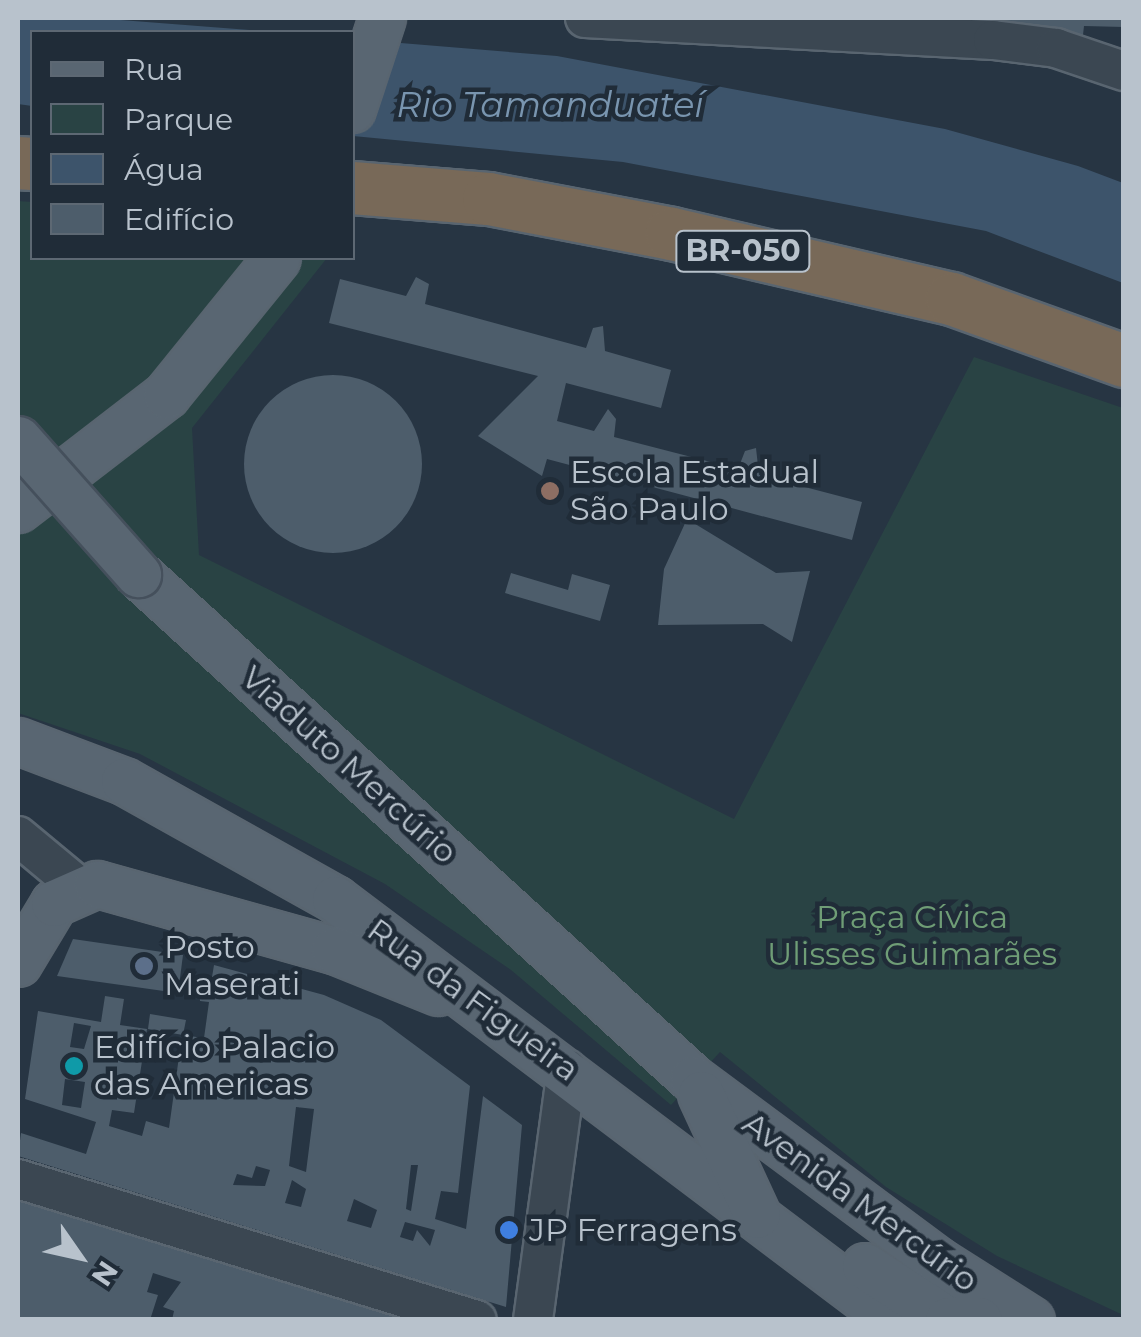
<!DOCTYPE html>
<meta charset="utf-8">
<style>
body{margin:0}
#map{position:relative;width:1141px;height:1337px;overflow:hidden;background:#273543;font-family:Montserrat,sans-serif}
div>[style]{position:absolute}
.green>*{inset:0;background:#294344}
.water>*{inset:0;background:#3d546b}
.building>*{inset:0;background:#4d5d6b}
.round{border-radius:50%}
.roads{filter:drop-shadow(2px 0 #596570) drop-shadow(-2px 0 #596570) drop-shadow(0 2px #596570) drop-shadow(0 -2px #596570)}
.minor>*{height:38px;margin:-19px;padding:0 19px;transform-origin:19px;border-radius:19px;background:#3b4752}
.major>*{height:45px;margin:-22.5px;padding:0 22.5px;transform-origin:22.5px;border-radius:22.5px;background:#596672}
.highway>*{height:52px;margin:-26px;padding:0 26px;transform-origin:26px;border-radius:26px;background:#786958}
.bridges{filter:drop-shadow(2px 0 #45505c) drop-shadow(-2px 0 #45505c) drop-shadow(0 2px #45505c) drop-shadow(0 -2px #45505c)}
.major-bridge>*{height:45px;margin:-22.5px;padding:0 22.5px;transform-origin:22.5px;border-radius:22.5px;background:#596672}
.dots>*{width:28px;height:28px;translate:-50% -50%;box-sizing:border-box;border:5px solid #202c38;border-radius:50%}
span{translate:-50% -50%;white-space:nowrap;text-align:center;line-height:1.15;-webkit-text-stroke:9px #202c38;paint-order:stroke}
.shield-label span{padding:2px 8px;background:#202c38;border:2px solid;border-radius:8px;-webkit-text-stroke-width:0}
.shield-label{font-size:30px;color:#b8c2cc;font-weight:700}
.poi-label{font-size:32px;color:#b8c2cc}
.left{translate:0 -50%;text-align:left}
.street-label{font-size:32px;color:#b8c2cc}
.park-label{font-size:32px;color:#6f9d76}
.water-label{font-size:35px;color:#7995af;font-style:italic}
.frame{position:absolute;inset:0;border:20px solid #b8c2cc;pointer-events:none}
.legend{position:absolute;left:30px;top:30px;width:325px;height:230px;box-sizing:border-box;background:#202c38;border:2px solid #5d6873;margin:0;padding:12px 18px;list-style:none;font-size:30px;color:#b8c2cc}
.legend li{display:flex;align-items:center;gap:20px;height:50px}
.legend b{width:50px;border:2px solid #5d6873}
.north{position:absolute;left:30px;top:1207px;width:100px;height:100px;-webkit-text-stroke:8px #202c38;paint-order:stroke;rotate:124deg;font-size:28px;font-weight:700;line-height:40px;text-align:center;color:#b8c2cc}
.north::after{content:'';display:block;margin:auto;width:35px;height:45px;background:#b8c2cc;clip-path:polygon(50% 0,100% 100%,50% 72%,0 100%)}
</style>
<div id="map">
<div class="green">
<div style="clip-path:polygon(18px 201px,32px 202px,32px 258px,327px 258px,192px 428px,199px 555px,734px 819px,974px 357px,1123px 408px,1123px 1315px,997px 1256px,886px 1187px,720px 1052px,671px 1105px,511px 970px,385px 884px,140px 754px,18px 713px)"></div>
</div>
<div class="water">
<div style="clip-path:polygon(18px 18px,95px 18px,276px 32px,32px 32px,32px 106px,18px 104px)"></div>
<div style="clip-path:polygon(352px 39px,557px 56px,945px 129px,1078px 166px,1123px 183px,1123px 283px,986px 231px,623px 162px,353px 136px)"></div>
</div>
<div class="building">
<div style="clip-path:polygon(662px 18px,1124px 18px,1124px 27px,1084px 26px,1083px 35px)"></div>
<div style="clip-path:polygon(416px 277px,429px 284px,425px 304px,586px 348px,593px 328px,603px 326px,605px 351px,671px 370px,661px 408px,566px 383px,557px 421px,594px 431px,608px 409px,616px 419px,614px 437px,738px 469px,745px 451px,756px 448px,759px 475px,862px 502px,852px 540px,547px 459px,542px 476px,478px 436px,538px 376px,329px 323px,340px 279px,406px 296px)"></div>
<div class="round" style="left:244px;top:375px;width:178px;height:178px"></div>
<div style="clip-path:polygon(687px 519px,776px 573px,810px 571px,792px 642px,763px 624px,658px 625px,664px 569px)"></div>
<div style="clip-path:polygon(511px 573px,568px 590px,572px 574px,610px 585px,600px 621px,505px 593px)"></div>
<div style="clip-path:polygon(73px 939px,183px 955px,178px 993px,57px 976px)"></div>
<div style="clip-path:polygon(evenodd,214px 965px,324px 995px,381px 1020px,470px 1086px,458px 1193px,441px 1191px,435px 1219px,466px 1229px,483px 1096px,522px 1125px,506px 1307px,18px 1156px,21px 1133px,86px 1154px,96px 1122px,25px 1099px,38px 1011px,101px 1022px,105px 996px,124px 999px,120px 1025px,147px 1029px,134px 1113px,112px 1110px,109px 1126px,142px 1136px,146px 1121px,169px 1128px,182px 1035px,204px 1038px,209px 1002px,200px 1001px,198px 982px,211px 983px,214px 965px,74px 1023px,91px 1026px,84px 1049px,70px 1047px,74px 1023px,214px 965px,65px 1079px,85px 1082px,81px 1108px,62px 1105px,65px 1079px,214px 965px,296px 1107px,314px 1109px,306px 1172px,289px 1166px,296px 1107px,214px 965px,411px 1165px,418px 1165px,411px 1211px,406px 1209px,411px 1165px,214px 965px,256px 1166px,270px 1170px,265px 1186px,233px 1185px,237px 1174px,252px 1178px,256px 1166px,214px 965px,292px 1180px,306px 1189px,301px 1207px,285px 1203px,292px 1180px,214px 965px,354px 1199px,377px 1210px,371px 1228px,347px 1221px,354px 1199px,214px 965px,405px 1222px,435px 1230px,430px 1246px,417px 1230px,413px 1241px,400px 1237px,405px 1222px)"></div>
<div style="clip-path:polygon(150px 1014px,186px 1020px,183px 1035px,148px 1029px)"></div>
<div style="clip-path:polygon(24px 1197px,415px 1320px,172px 1320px,174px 1311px,163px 1307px,181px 1282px,153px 1273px,147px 1292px,158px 1295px,150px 1320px,18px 1320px,18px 1200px)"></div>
</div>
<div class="roads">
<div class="minor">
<div style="left:585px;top:18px;width:409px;rotate:3.1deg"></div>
<div style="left:993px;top:40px;width:64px;rotate:7.2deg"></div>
<div style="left:1056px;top:48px;width:72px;rotate:18.7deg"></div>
<div style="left:18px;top:836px;width:78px;rotate:39.8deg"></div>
<div style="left:18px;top:1179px;width:480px;rotate:17.1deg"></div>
<div style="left:533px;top:1320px;width:253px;rotate:-82.3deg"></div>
</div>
<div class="major">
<div style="left:352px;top:109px;width:96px;rotate:-71.8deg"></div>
<div style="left:18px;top:509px;width:187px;rotate:-37.6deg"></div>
<div style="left:166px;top:395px;width:176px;rotate:-51deg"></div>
<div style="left:138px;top:574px;width:750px;rotate:42.3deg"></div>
<div style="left:693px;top:1079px;width:305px;rotate:36.6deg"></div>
<div style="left:938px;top:1261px;width:110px;rotate:32.4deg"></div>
<div style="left:18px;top:741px;width:113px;rotate:20.7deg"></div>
<div style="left:124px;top:781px;width:242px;rotate:29.2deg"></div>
<div style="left:335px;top:899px;width:699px;rotate:37.03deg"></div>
<div style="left:18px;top:963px;width:70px;rotate:-59deg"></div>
<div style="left:54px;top:903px;width:47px;rotate:-23.8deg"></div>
<div style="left:97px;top:884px;width:246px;rotate:15.6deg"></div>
<div style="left:334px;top:950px;width:112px;rotate:22deg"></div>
<div style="left:701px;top:1094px;width:133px;rotate:65.2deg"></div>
<div style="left:865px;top:1266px;width:99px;rotate:33deg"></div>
<div style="left:948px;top:1320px;width:31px"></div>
</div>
<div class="highway">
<div style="left:18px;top:163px;width:14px;rotate:4deg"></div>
<div style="left:352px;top:188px;width:137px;rotate:4.6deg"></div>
<div style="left:489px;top:199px;width:186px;rotate:10.8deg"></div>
<div style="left:672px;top:234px;width:287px;rotate:13.1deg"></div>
<div style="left:952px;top:299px;width:183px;rotate:19.8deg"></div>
</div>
</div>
<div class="bridges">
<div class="major-bridge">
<div style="left:18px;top:439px;width:181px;rotate:48.4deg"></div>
</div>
</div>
<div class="dots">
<div style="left:550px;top:491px;background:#8d6e63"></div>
<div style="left:144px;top:966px;background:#5c6f8a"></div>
<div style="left:74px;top:1066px;background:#0f9aa8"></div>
<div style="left:509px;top:1230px;background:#3f7fe0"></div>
</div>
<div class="shield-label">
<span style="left:743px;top:251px">BR-050</span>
</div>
<div class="poi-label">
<span class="left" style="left:570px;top:491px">Escola Estadual<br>São Paulo</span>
<span class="left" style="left:164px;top:966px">Posto<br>Maserati</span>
<span class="left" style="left:94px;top:1066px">Edifício Palacio<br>das Americas</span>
<span class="left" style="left:529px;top:1230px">JP Ferragens</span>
</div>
<div class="street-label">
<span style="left:349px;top:765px;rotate:42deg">Viaduto Mercúrio</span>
<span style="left:473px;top:1000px;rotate:36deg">Rua da Figueira</span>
<span style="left:860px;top:1202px;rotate:36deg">Avenida Mercúrio</span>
</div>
<div class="park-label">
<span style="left:912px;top:936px">Praça Cívica<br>Ulisses Guimarães</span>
</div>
<div class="water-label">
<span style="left:550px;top:105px">Rio Tamanduateí</span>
</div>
<div class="frame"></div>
<ul class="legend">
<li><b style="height:12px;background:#596672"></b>Rua</li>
<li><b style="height:28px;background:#294344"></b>Parque</li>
<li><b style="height:28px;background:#3d546b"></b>Água</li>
<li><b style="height:28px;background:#4d5d6b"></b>Edifício</li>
</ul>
<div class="north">N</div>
</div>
